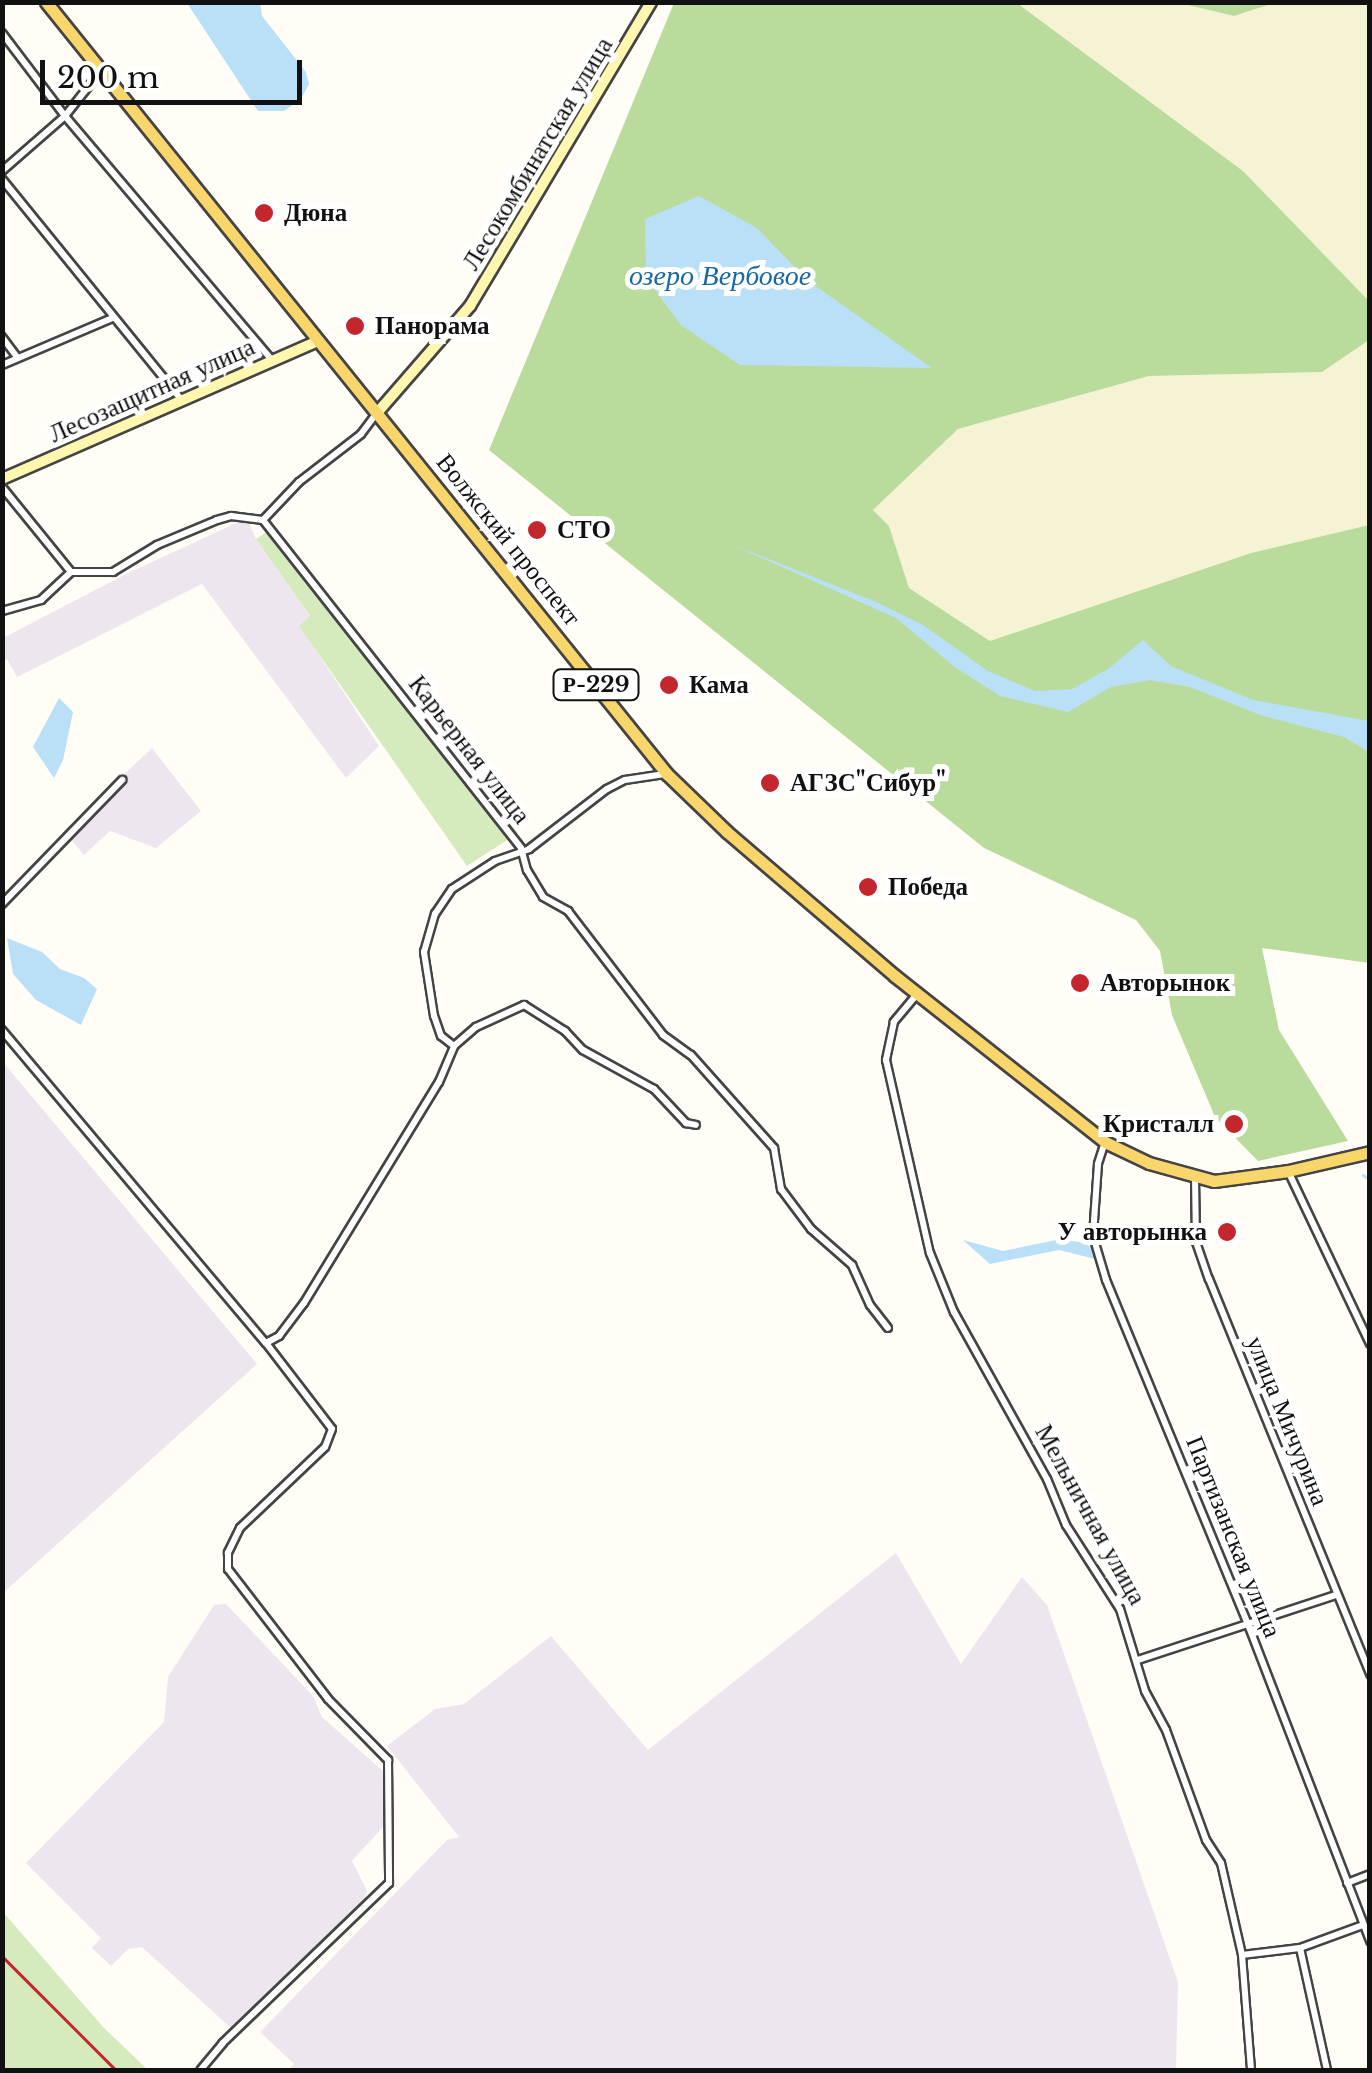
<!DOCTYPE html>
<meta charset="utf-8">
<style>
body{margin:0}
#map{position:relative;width:1372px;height:2073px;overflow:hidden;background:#fffdf5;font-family:"Libre Baskerville",serif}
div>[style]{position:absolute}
.industrial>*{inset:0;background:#eee6ef}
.farmland>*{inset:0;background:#f6f3d4}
.green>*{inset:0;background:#d5ebbd}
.forest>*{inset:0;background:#b9dc9c}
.water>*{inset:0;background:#b9e0f7}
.stream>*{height:2.5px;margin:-1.25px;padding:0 1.25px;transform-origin:1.25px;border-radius:1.25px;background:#b9e0f7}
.roads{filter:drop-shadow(2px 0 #444) drop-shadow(-2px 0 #444) drop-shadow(0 2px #444) drop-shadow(0 -2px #444)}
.street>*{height:6px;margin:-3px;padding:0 3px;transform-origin:3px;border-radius:3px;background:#fff}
.secondary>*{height:10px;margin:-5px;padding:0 5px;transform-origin:5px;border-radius:5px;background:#fff6b0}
.primary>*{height:11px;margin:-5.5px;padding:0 5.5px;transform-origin:5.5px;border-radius:5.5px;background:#f9d66b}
.rail>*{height:2.5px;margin:-1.25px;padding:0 1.25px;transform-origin:1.25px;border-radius:1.25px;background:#c4262e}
.dots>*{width:28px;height:28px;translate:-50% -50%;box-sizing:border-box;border:5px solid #fff;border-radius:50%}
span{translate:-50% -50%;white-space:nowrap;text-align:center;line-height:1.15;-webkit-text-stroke:10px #fff;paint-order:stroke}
.shield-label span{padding:2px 8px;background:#fff;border:2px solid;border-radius:8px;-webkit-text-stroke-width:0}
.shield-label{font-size:22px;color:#111;font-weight:700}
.street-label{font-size:25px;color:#111}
.poi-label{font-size:25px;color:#111;font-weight:700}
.left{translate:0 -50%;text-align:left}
.right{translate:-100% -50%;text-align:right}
.water-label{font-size:28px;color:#1768a6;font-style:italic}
.frame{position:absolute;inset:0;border:5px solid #111;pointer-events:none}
.scale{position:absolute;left:40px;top:60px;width:262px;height:45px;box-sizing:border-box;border:5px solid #111;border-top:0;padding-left:12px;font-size:30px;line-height:35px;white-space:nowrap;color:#111;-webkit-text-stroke:8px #fff;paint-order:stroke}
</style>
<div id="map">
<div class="industrial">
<div style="clip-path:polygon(247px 518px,256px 539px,310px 616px,300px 626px,379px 746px,346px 778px,202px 584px,17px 677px,7px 659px,3px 661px,3px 638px,128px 573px)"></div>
<div style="clip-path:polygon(152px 748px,201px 811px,156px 848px,110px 831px,84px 855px,64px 831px)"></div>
<div style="clip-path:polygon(2px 1061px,257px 1364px,3px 1593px,2px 1593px)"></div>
<div style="clip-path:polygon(896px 1553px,961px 1664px,1022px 1577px,1047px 1605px,1178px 1982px,1176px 2070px,288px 2070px,294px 2064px,260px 2032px,447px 1840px,459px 1837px,387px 1746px,435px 1709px,464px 1704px,551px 1636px,648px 1750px)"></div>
<div style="clip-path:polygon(226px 1604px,313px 1696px,322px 1717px,384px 1772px,385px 1825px,352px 1861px,367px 1891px,362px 1905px,231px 2028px,142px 1947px,128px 1949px,111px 1966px,92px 1948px,101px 1938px,26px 1863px,164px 1722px,168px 1677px,214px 1605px)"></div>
</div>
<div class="farmland">
<div style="clip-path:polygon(1017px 3px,1179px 3px,1234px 16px,1274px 3px,1369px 3px,1369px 301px,1243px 171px)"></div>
<div style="clip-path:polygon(1369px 340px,1369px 525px,1251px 553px,990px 641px,909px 588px,889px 526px,873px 510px,958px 429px,1149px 376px,1322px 372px)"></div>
</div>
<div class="green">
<div style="clip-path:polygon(268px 531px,518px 833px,467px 866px,299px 626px,310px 616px,256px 539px)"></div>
<div style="clip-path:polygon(2px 1911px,104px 2028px,148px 2070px,3px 2070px)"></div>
</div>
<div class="forest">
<div style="clip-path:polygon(674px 3px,1017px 3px,1243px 171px,1369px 301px,1369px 340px,1322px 372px,1149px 376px,958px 429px,873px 510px,889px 526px,909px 588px,990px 641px,1251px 553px,1369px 525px,1369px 963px,1262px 948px,1279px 1030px,1348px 1141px,1258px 1161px,1215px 1117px,1172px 1015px,1160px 951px,1136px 920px,984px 848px,489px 450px)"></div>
<div style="clip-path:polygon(1179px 3px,1274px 3px,1234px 16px)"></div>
</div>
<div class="water">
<div style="clip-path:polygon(187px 3px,260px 3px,262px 16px,306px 72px,309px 84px,301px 99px,284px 111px,258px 111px)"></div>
<div style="clip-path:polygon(699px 196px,757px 228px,807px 280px,932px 368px,740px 365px,681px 325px,646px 278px,645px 219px)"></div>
<div style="clip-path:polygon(733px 545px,876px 602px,923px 625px,988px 671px,1035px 691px,1072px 689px,1108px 669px,1143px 640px,1171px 666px,1253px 700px,1369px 721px,1369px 752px,1344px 737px,1263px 716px,1190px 687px,1150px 680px,1111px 687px,1068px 712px,1000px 696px,956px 668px,896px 618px)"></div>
<div style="clip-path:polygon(59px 698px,73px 712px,63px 760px,54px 778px,33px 747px)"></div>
<div style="clip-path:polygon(7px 938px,42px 952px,60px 969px,84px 978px,97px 989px,81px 1025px,36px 1000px,13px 974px)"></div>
<div style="clip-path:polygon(1061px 1239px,1085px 1243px,1094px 1250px,1095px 1259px,1059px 1250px,990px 1264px,963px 1240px,1003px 1251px)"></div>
</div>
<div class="stream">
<div style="left:1363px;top:1175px;width:8px;rotate:30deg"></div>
</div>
<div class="roads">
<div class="street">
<div style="left:2px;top:33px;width:104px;rotate:52.8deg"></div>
<div style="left:65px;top:116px;width:320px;rotate:49.7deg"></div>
<div style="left:2px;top:171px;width:84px;rotate:-41.1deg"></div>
<div style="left:65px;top:116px;width:56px;rotate:-51.5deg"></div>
<div style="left:2px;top:179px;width:282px;rotate:50.9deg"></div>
<div style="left:2px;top:337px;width:25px;rotate:53deg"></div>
<div style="left:2px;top:365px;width:120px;rotate:-23.1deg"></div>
<div style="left:2px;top:487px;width:109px;rotate:50.9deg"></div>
<div style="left:263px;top:520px;width:417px;rotate:51.8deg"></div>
<div style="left:521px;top:848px;width:23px;rotate:75deg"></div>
<div style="left:527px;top:870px;width:31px;rotate:59deg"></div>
<div style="left:543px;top:897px;width:29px;rotate:29deg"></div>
<div style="left:568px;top:911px;width:156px;rotate:52.5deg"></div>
<div style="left:663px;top:1035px;width:34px;rotate:36deg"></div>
<div style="left:691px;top:1055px;width:125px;rotate:48.3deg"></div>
<div style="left:774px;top:1148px;width:42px;rotate:80.3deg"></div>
<div style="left:781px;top:1189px;width:50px;rotate:53.1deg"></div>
<div style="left:811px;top:1229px;width:55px;rotate:41.3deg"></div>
<div style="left:852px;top:1265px;width:44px;rotate:65.8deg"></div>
<div style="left:870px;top:1305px;width:29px;rotate:52deg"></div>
<div style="left:2px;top:611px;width:41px;rotate:-15.8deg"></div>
<div style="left:41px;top:600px;width:41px;rotate:-43deg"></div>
<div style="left:71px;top:572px;width:42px"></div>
<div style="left:113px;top:572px;width:52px;rotate:-31.5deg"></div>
<div style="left:157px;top:545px;width:65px;rotate:-22.6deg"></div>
<div style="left:217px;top:520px;width:15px;rotate:-16deg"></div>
<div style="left:231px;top:516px;width:32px;rotate:7deg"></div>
<div style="left:263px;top:520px;width:52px;rotate:-46.5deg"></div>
<div style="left:299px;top:482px;width:78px;rotate:-37.7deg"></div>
<div style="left:361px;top:434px;width:25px;rotate:-53deg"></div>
<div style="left:2px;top:904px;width:173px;rotate:-45.9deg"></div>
<div style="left:918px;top:993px;width:38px;rotate:130deg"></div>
<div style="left:894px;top:1022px;width:39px;rotate:102deg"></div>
<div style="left:886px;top:1060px;width:198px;rotate:77.2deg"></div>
<div style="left:930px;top:1253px;width:64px;rotate:67.9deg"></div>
<div style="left:954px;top:1312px;width:191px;rotate:60.9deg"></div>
<div style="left:1047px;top:1479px;width:50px;rotate:67.6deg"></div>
<div style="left:1066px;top:1525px;width:100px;rotate:57.3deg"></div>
<div style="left:1120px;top:1609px;width:86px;rotate:73deg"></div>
<div style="left:1145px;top:1691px;width:44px;rotate:61.7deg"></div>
<div style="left:1166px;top:1730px;width:117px;rotate:70deg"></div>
<div style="left:1206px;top:1840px;width:27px;rotate:57deg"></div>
<div style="left:1221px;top:1863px;width:94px;rotate:77.1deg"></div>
<div style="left:1242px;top:1955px;width:115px;rotate:85.5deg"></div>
<div style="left:2px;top:1030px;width:409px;rotate:49.9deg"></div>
<div style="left:266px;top:1343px;width:108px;rotate:52.5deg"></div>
<div style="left:332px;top:1429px;width:19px;rotate:111deg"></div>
<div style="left:325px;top:1447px;width:117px;rotate:136.4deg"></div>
<div style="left:240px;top:1528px;width:28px;rotate:116deg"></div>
<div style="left:228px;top:1553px;width:16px;rotate:90deg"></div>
<div style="left:228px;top:1569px;width:164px;rotate:52.4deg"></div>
<div style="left:328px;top:1699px;width:86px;rotate:45.5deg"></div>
<div style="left:388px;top:1760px;width:123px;rotate:89.5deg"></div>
<div style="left:389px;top:1883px;width:231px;rotate:136.1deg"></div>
<div style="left:223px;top:2043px;width:35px;rotate:130deg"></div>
<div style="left:454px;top:1046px;width:29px;rotate:-41deg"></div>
<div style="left:476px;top:1027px;width:53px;rotate:-24.6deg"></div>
<div style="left:524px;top:1005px;width:49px;rotate:32.4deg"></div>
<div style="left:565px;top:1031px;width:26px;rotate:47deg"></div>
<div style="left:583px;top:1050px;width:81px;rotate:28.8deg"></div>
<div style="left:654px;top:1089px;width:47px;rotate:46.7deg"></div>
<div style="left:686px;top:1123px;width:10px;rotate:11deg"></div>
<div style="left:1105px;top:1142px;width:23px;rotate:108deg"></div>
<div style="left:1098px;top:1164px;width:72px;rotate:94deg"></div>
<div style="left:1093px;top:1236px;width:46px;rotate:73.5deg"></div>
<div style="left:1106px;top:1280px;width:375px;rotate:67.6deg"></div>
<div style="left:1249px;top:1627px;width:337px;rotate:68.9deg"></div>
<div style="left:1288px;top:1171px;width:191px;rotate:64.6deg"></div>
<div style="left:1195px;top:1177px;width:65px;rotate:89.1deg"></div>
<div style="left:1196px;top:1242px;width:39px;rotate:71deg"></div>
<div style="left:1209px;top:1279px;width:427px;rotate:67.8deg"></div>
<div style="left:266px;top:1343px;width:15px;rotate:-28deg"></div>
<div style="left:279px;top:1336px;width:41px;rotate:-52.9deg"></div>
<div style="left:304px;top:1303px;width:259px;rotate:-58.6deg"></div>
<div style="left:439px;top:1082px;width:39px;rotate:-67deg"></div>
<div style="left:454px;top:1046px;width:16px;rotate:-142deg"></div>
<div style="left:441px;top:1036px;width:21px;rotate:-109deg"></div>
<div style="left:434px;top:1016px;width:65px;rotate:-98.9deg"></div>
<div style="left:424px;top:952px;width:40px;rotate:-74deg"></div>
<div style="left:435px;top:914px;width:30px;rotate:-56deg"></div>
<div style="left:452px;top:889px;width:51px;rotate:-33.1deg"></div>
<div style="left:495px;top:861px;width:36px;rotate:-19deg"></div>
<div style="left:529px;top:849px;width:98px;rotate:-37.6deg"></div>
<div style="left:607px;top:789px;width:20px;rotate:-27deg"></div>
<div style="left:625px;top:780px;width:40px;rotate:-8.5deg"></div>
<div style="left:1138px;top:1660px;width:208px;rotate:-18.2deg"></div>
<div style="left:1347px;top:1883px;width:25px;rotate:-21deg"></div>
<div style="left:1300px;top:1948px;width:125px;rotate:77.5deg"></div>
<div style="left:1242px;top:1955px;width:58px;rotate:-6.9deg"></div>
<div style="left:1300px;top:1948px;width:67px;rotate:-20.1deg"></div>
</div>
<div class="secondary">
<div style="left:377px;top:413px;width:142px;rotate:-49deg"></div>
<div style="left:470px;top:306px;width:354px;rotate:-59.2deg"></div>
<div style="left:2px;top:479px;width:345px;rotate:-23.6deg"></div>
</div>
<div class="primary">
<div style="left:46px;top:2px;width:991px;rotate:51.19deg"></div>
<div style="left:667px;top:774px;width:83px;rotate:44deg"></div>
<div style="left:727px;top:832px;width:221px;rotate:40.6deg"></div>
<div style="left:895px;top:976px;width:268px;rotate:38.3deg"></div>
<div style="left:1105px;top:1142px;width:49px;rotate:25.5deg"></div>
<div style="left:1149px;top:1163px;width:67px;rotate:15.5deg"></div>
<div style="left:1214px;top:1181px;width:75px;rotate:-7.7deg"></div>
<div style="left:1288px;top:1171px;width:84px;rotate:-13deg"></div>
</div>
</div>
<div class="rail">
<div style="left:2px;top:1956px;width:161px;rotate:45deg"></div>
</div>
<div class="dots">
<div style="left:264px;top:213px;background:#c4262e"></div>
<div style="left:355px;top:326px;background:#c4262e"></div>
<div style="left:537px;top:530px;background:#c4262e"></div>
<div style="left:669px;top:685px;background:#c4262e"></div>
<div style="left:770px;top:783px;background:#c4262e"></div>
<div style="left:868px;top:887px;background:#c4262e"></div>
<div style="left:1080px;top:983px;background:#c4262e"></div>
<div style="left:1234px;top:1124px;background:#c4262e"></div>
<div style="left:1227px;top:1232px;background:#c4262e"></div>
</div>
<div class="shield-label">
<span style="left:596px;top:685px">Р-229</span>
</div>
<div class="street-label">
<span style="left:538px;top:154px;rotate:-59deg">Лесокомбинатская улица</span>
<span style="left:152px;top:391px;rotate:-24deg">Лесозащитная улица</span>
<span style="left:508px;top:540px;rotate:51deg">Волжский проспект</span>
<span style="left:469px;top:750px;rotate:52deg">Карьерная улица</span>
<span style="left:1287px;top:1421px;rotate:68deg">улица Мичурина</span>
<span style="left:1090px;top:1515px;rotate:61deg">Мельничная улица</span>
<span style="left:1233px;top:1537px;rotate:68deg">Партизанская улица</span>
</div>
<div class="poi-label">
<span class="left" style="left:284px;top:213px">Дюна</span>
<span class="left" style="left:375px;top:326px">Панорама</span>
<span class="left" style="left:557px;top:530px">СТО</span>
<span class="left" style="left:689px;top:685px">Кама</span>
<span class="left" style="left:790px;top:783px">АГЗС"Сибур"</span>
<span class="left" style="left:888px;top:887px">Победа</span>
<span class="left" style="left:1100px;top:983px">Авторынок</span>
<span class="right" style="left:1214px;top:1124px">Кристалл</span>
<span class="right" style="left:1207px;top:1232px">У авторынка</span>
</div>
<div class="water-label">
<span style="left:720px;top:276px">озеро Вербовое</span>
</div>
<div class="frame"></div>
<div class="scale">200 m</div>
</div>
